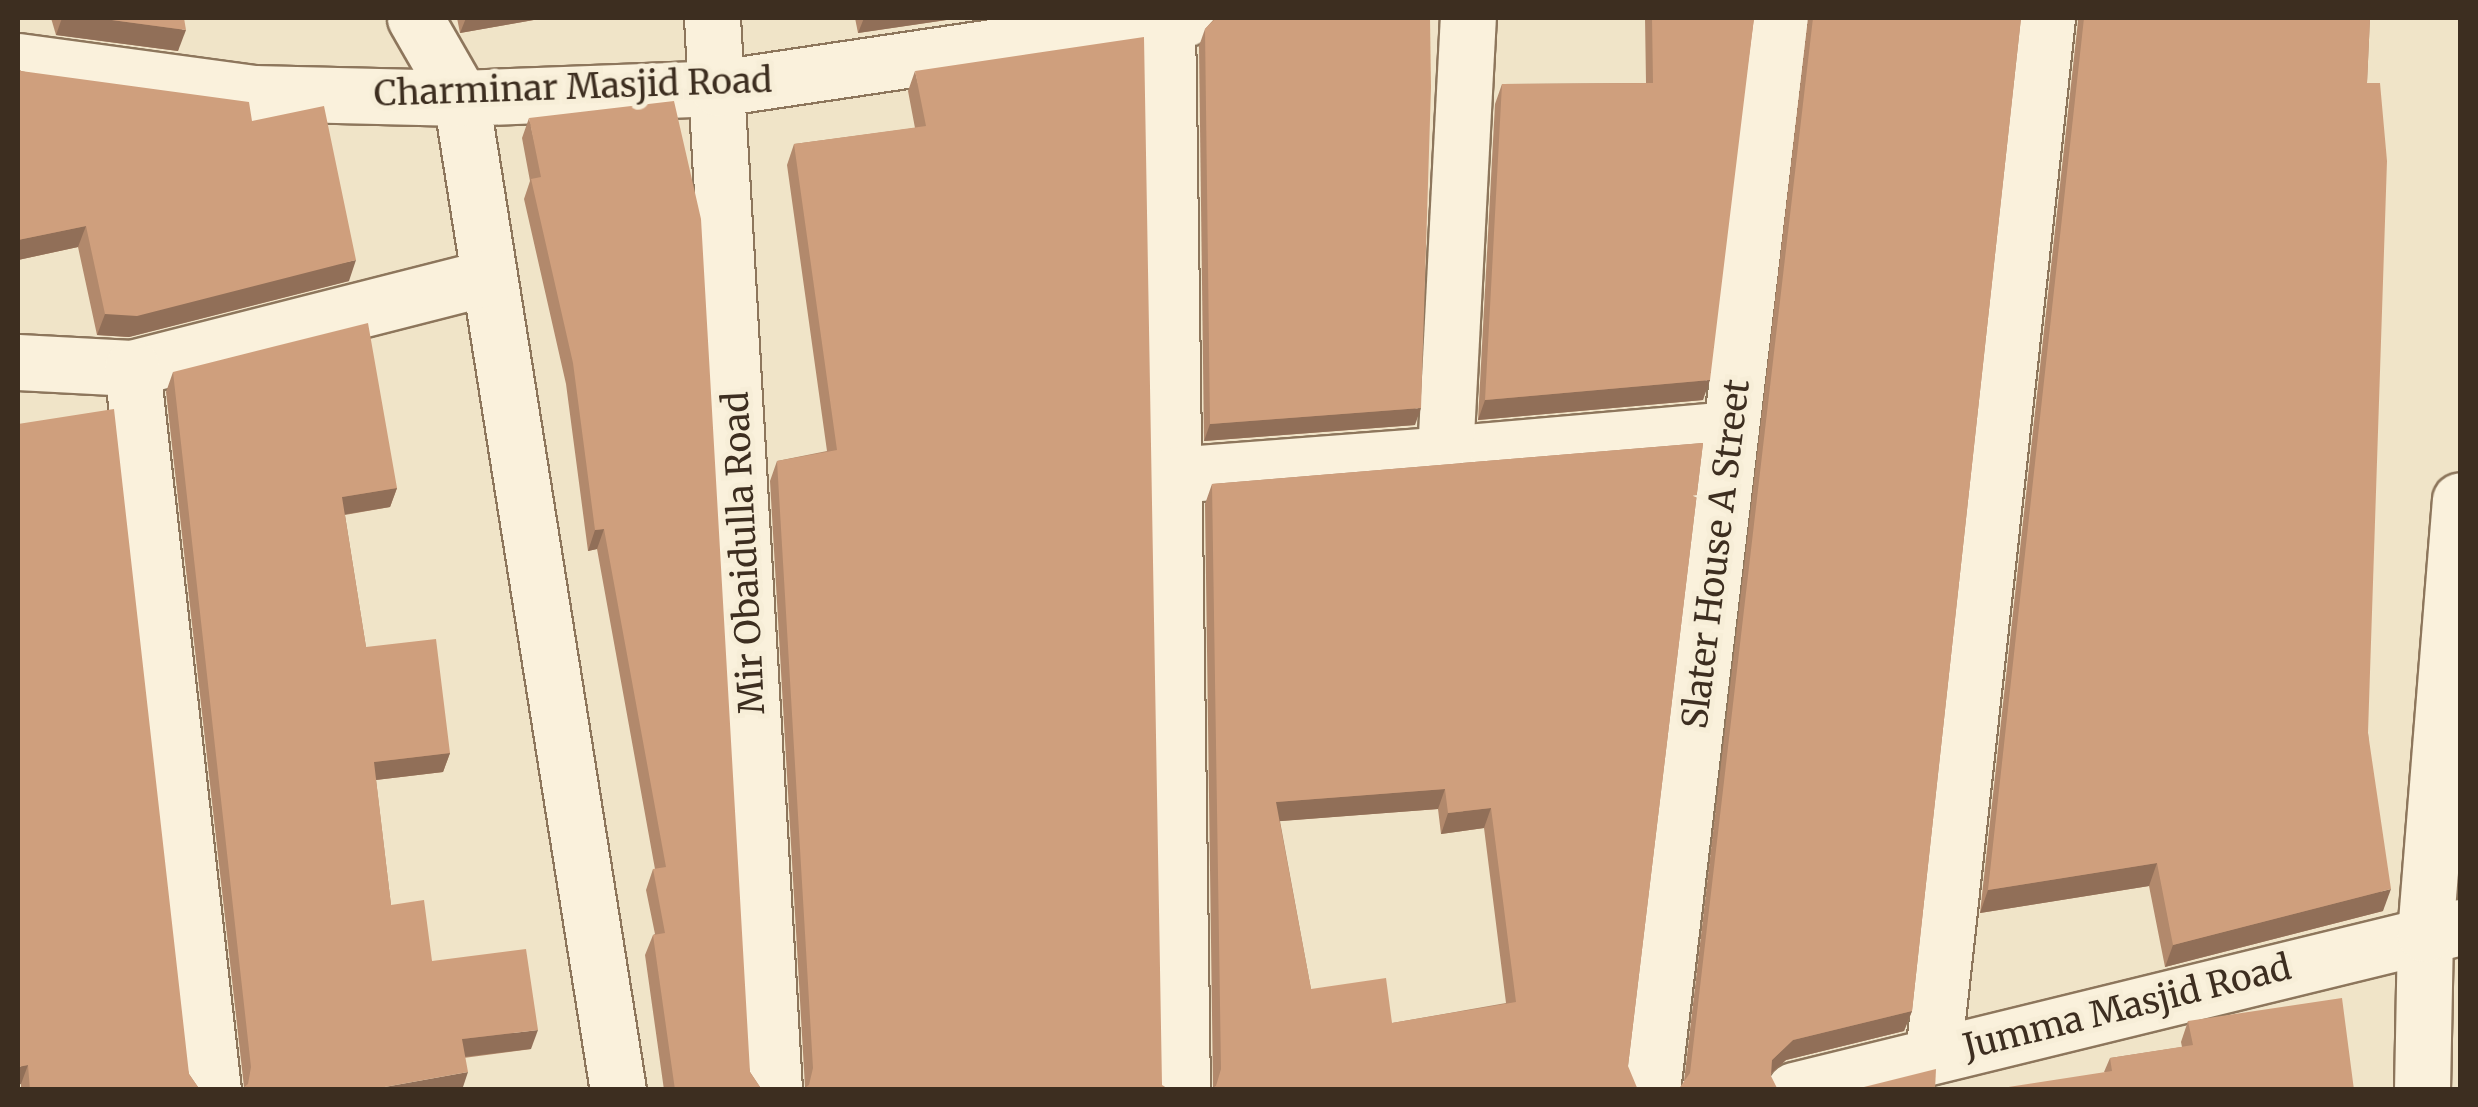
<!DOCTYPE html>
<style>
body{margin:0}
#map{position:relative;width:2478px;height:1107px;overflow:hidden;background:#f0e4c8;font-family:Merriweather,serif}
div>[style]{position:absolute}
.roads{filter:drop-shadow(2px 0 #8d765c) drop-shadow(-2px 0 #8d765c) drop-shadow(0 2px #8d765c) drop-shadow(0 -2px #8d765c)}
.street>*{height:55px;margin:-27.5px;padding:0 27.5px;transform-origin:27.5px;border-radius:27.5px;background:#faf1dc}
.secondary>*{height:55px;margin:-27.5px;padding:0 27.5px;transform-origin:27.5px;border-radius:27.5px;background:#faf1dc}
.wall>*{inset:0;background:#b2896c}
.shaded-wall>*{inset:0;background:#916f58}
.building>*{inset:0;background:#cf9f7d}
span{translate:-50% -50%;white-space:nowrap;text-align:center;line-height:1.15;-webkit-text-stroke:10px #f7eed8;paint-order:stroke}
.street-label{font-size:35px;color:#3d2e20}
.frame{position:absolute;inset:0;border:20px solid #3d2e20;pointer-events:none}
</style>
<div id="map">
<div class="roads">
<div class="street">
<div style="left:415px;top:18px;width:92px;rotate:60.1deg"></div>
<div style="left:461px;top:98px;width:1004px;rotate:81.01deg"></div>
<div style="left:712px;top:18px;width:1074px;rotate:86.69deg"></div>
<div style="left:1167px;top:18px;width:1072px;rotate:89.2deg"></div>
<div style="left:18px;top:61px;width:238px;rotate:7.7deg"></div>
<div style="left:254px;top:93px;width:207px;rotate:1.4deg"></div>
<div style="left:461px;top:98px;width:257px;rotate:-2.2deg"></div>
<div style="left:718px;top:88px;width:474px;rotate:-8.5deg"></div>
<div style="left:18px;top:362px;width:114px;rotate:3deg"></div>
<div style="left:132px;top:368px;width:368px;rotate:-14.3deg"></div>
<div style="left:132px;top:368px;width:727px;rotate:83.6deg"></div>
<div style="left:1445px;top:454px;width:287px;rotate:-5deg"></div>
<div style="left:1173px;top:475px;width:273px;rotate:-4.4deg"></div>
<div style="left:1445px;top:454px;width:437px;rotate:-87deg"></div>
<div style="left:1933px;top:1055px;width:1043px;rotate:-83.73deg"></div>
<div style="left:1652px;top:1090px;width:1080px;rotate:-83.19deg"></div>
</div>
<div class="secondary">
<div style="left:1794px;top:1090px;width:686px;rotate:-13.75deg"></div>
<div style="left:2422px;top:1090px;width:156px;rotate:-88.9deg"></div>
<div style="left:2425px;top:934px;width:435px;rotate:-85.4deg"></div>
</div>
</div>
<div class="wall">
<div style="clip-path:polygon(51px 18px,184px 18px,178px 51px,56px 35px)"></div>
<div style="clip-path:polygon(457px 18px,545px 18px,460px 33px)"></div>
<div style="clip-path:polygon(855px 18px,960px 18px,858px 33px)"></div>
<div style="clip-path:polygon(1215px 18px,1430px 18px,1415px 425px,1204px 441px,1199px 46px,1205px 29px)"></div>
<div style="clip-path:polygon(1645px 18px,1754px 18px,1703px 400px,1478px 420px,1495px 104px,1502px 84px,1646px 83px)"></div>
<div style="clip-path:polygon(1808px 18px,2021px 18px,1912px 1011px,1904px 1031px,1786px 1060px,1771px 1074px,1771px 1076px,1684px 1081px)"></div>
<div style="clip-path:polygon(2076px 18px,2370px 18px,2367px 83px,2368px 733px,2383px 911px,2165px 967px,2149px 886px,1980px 913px,2078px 21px)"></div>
<div style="clip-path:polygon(18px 68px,21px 71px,252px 121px,349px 281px,129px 337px,97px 335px,78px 247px,18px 260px)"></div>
<div style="clip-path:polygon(915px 71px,1162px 1085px,805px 1087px,770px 481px,777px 461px,827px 451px,787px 165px,794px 144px,915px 128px,908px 91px)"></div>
<div style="clip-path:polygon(529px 118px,750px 1072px,762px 1090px,664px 1090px,645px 955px,653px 935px,655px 934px,646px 890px,653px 869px,655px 869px,597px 549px,588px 551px,566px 384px,524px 199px,530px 181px,522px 138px)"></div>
<div style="clip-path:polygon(173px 372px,397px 488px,390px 507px,345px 515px,366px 647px,450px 753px,443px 772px,376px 780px,391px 905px,432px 961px,531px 1049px,244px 1087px,166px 392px)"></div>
<div style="clip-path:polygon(18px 424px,189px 1074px,200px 1090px,21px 1090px)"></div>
<div style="clip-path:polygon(evenodd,1703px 443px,1628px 1066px,1213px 1087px,1205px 504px,1212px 484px,1703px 443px,1438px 809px,1441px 834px,1484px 828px,1506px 1003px,1392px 1023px,1311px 989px,1280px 821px,1438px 809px)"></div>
<div style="clip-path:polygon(2188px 1021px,2354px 1090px,2104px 1072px,2110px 1058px,2182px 1047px,2181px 1042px)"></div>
</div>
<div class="shaded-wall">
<div style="clip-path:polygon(62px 18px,97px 18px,186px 30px,178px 51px,56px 35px)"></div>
<div style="clip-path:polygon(466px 18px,545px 18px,460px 33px)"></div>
<div style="clip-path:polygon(864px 18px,960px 18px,858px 33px)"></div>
<div style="clip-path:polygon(86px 226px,78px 247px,18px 260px,18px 240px)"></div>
<div style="clip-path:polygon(356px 260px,349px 281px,129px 337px,97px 335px,105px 314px)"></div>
<div style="clip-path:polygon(1710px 380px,1703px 400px,1478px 420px,1485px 400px)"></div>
<div style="clip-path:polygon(1421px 408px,1415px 425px,1204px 441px,1210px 424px)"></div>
<div style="clip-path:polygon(397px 488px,390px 507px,335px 516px,342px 497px)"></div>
<div style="clip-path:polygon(604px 529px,597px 549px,588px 551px,595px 530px)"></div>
<div style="clip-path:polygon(450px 753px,443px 772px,367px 781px,374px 762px)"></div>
<div style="clip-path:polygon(1445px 789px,1438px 809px,1269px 822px,1276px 802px)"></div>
<div style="clip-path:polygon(1491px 808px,1484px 828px,1441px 834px,1448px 813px)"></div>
<div style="clip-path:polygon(2157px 863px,2149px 886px,1980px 913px,1988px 890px)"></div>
<div style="clip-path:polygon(2391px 889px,2383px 911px,2165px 967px,2173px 945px)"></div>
<div style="clip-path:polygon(1912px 1011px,1904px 1031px,1786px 1060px,1764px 1080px,1772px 1060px,1793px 1040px)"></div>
<div style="clip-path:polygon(538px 1030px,531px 1049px,455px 1058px,462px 1039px)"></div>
<div style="clip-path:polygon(28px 1065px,21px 1084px,18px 1085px,18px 1067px)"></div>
<div style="clip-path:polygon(468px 1072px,462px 1090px,368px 1090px)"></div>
</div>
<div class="building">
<div style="clip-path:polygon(97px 18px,184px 18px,186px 30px)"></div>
<div style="clip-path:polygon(1216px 18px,1430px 18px,1431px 87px,1421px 408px,1210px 424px,1205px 29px)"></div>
<div style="clip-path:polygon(1652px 18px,1754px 18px,1710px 380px,1485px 400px,1502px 84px,1653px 83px)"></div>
<div style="clip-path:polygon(1813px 18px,2021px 18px,1912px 1011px,1793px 1040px,1772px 1060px,1771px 1076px,1778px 1090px,1678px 1090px,1690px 1073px)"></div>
<div style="clip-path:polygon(2084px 18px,2370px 18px,2367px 83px,2380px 83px,2387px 161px,2368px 733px,2391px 889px,2173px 945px,2157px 863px,1988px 890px)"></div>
<div style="clip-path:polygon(1144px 37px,1162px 1085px,1170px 1090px,801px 1090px,809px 1085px,813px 1068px,777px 461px,837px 450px,794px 144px,926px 126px,915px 71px)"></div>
<div style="clip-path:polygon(18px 68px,21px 71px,249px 102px,252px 121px,324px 106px,356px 260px,137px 316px,105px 314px,86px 226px,18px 240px)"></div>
<div style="clip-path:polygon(674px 101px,701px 219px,750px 1072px,762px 1090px,675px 1090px,653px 935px,665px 933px,653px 869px,666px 867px,604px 529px,595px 530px,573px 363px,531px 179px,541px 177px,529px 118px)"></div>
<div style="clip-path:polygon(368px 323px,397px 488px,342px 497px,366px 647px,436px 639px,450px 753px,374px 762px,391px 905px,424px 900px,432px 961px,526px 949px,538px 1030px,462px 1039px,468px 1072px,368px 1090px,241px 1090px,248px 1084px,251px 1067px,173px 372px)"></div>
<div style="clip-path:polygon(114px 409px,189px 1074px,200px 1090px,107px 1090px,107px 1087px,30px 1090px,28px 1065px,18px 1067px,18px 424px)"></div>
<div style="clip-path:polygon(evenodd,1703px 443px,1628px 1066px,1638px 1090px,1210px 1090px,1216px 1086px,1221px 1069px,1212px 484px,1703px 443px,1445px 789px,1448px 813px,1491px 808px,1516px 1002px,1392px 1023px,1386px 978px,1311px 989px,1276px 802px,1445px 789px)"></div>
<div style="clip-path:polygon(2342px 998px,2354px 1090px,1989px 1090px,2112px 1071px,2110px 1058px,2193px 1045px,2188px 1021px)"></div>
<div style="clip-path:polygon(1936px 1069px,1935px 1090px,1852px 1090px)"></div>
</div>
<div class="street-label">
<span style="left:573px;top:87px;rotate:-2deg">Charminar Masjid Road</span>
<span style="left:744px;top:553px;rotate:-93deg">Mir Obaidulla Road</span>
<span style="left:1716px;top:554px;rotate:-83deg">Slater House A Street</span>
<span style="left:2127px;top:1007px;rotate:-14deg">Jumma Masjid Road</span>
</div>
<div class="frame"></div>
</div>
